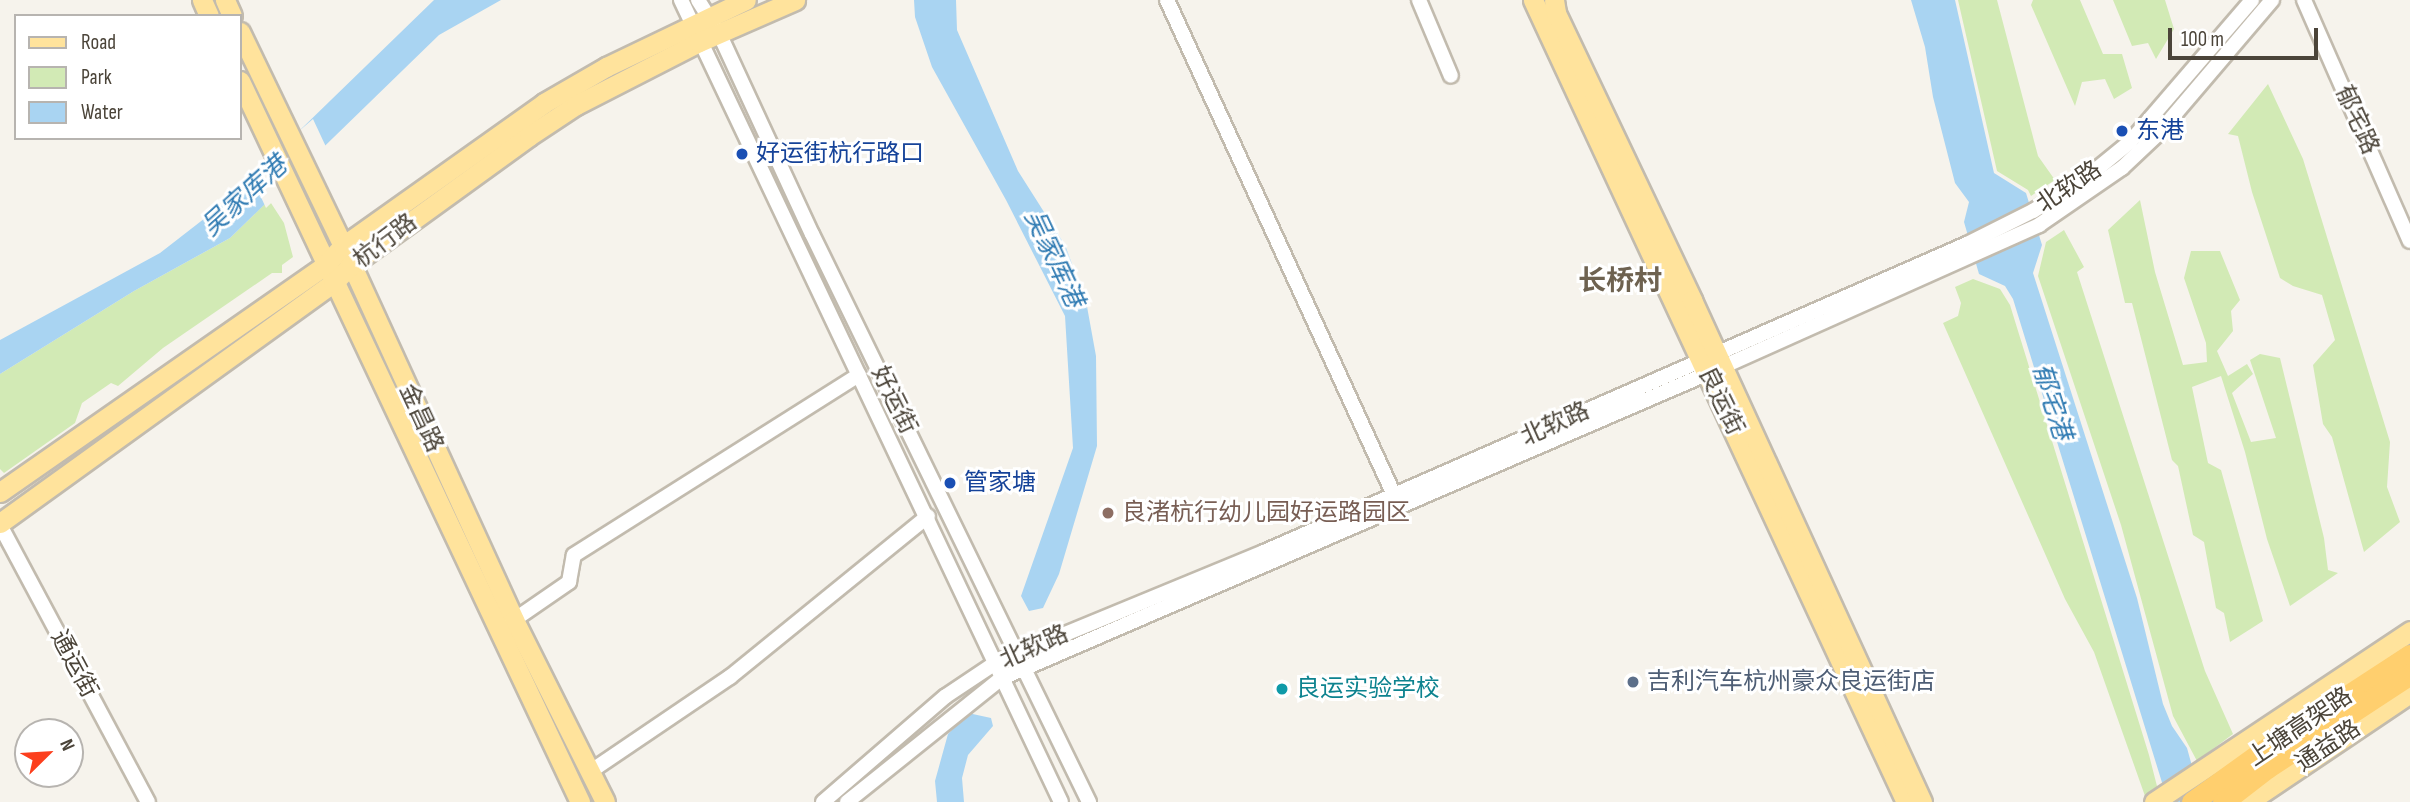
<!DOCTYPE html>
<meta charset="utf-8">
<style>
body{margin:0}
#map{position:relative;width:2410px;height:802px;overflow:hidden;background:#f6f3ec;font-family:"Sofia Sans Condensed","Noto Sans SC",sans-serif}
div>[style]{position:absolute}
.green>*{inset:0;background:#d2eab5}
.water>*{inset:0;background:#a9d4f2}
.pier>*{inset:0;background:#f6f3ec}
.roads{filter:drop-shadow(2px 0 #c2bbae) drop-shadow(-2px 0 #c2bbae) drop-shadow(0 2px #c2bbae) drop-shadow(0 -2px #c2bbae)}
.minor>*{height:14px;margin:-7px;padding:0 7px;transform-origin:7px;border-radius:7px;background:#fff}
.major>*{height:19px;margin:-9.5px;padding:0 9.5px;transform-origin:9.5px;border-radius:9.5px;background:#ffe39c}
.highway>*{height:21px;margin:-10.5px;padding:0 10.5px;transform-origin:10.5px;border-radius:10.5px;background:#ffcf6e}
.dots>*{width:19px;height:19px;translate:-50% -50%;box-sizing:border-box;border:4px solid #fff;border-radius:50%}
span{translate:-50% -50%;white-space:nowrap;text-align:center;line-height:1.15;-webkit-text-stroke:6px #fff;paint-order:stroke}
.street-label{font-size:24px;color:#4b4439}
.transit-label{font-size:24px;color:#164399}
.left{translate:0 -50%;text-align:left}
.education-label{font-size:24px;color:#785e54}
.service-label{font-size:24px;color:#4e5e75}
.culture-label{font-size:24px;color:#0d838f}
.water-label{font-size:26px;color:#2e7ab2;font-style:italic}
.quarter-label{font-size:28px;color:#6e6250;font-weight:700}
.legend{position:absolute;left:14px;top:14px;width:228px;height:126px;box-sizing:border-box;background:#fff;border:2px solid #b7b4b0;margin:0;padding:9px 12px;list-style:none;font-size:21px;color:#4b4439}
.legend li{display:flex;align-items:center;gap:14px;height:35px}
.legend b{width:35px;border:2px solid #b7b4b0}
.north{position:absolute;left:14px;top:718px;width:70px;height:70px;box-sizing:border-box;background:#fff;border:2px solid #b7b4b0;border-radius:50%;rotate:66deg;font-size:19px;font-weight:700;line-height:28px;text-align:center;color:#4b4439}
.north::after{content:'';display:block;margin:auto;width:24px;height:32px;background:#fc3f1d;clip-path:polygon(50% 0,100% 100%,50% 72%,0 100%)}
.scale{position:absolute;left:2168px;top:28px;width:150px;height:32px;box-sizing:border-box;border:4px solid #4b4439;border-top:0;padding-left:9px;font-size:21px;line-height:24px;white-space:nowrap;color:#4b4439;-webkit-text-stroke:5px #fff;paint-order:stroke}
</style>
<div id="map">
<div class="green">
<div style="clip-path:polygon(1958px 0,1997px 0,2038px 156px,2055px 180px,2031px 196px,2028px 190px,1997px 171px)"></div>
<div style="clip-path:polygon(2033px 0,2080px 0,2103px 54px,2122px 54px,2132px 88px,2114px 99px,2105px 79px,2082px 82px,2075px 106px,2031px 5px)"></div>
<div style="clip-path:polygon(2113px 0,2165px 0,2174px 29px,2156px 59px,2148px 43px,2132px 46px)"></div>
<div style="clip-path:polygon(2268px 84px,2303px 159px,2390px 442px,2387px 487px,2400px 522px,2364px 552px,2332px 437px,2323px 424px,2313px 365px,2335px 340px,2322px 295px,2293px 286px,2280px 278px,2252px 192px,2238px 136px,2228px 134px)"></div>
<div style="clip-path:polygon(269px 200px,284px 223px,293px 257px,282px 265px,282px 273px,272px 273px,163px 348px,118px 386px,111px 383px,82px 403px,75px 423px,4px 473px,0 469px,0 374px,134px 291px,230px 238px)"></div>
<div style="clip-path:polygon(2140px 200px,2155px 272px,2183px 365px,2207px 362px,2206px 343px,2184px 278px,2191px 251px,2220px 251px,2240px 300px,2231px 311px,2233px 331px,2217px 351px,2228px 376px,2247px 364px,2253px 374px,2232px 393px,2251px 442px,2276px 438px,2250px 360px,2260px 354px,2280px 358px,2324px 538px,2328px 570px,2338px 573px,2290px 606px,2267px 539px,2245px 452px,2221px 376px,2192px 387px,2208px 463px,2221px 470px,2263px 621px,2230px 642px,2224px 613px,2216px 608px,2204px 542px,2193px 535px,2178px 466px,2172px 460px,2132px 303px,2125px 303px,2108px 230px)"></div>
<div style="clip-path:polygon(2064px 230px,2084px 267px,2077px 272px,2205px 671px,2233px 734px,2197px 761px,2173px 716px,2121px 525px,2038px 276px,2046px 242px)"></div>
<div style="clip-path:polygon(1973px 279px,2000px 289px,2010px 305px,2149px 755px,2158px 790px,2145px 796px,2094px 652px,2065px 599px,1943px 323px,1958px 316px,1961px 303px,1955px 287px)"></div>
</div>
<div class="water">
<div style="clip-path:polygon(434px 0,501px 0,439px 35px,230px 238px,134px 291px,0 374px,0 340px,160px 253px,227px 201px)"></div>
<div style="clip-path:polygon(914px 0,956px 0,957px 30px,1018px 171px,1065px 245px,1086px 301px,1096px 356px,1097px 446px,1059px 574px,1043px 608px,1029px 611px,1021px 596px,1073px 448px,1065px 316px,1006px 200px,932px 67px,915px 17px)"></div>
<div style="clip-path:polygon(1911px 0,1955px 0,1994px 173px,2026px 193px,2042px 245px,2033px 273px,2137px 598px,2163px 704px,2172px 726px,2187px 748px,2202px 802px,2168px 802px,2013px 299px,2005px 286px,1979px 274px,1964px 222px,1969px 202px,1955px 183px,1933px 97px,1925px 47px)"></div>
<div style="clip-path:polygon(968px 713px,991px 718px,993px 726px,968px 755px,962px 778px,964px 802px,937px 802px,935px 781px,948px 734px)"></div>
</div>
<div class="pier">
<div style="clip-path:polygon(313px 119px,327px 149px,266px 208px,250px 173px)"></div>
</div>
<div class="roads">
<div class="minor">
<div style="left:681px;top:0;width:887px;rotate:64.65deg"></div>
<div style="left:698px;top:0;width:39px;rotate:58deg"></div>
<div style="left:719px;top:33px;width:221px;rotate:65.2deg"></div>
<div style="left:812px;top:234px;width:632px;rotate:64deg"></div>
<div style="left:1167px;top:0;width:545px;rotate:65.36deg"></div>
<div style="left:1419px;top:0;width:82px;rotate:67.2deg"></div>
<div style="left:2304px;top:0;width:263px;rotate:66.3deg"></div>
<div style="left:0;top:525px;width:314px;rotate:61.9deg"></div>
<div style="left:514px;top:620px;width:67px;rotate:-34.6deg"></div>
<div style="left:569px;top:582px;width:27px;rotate:-80deg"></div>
<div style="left:574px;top:555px;width:337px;rotate:-32.3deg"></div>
<div style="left:591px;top:771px;width:168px;rotate:-34.1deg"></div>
<div style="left:730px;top:677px;width:255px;rotate:-39.1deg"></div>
<div style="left:823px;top:802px;width:162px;rotate:-40.8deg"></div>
<div style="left:946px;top:696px;width:61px;rotate:-33.7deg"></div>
<div style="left:997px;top:662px;width:289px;rotate:-22.4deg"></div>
<div style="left:1264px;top:552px;width:768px;rotate:-23.66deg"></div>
<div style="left:1967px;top:244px;width:74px;rotate:-26.6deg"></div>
<div style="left:2033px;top:211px;width:70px;rotate:-32.8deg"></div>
<div style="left:2092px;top:173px;width:49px;rotate:-39.2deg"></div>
<div style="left:2130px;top:142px;width:187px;rotate:-49.3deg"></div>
<div style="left:847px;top:802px;width:198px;rotate:-38.7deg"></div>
<div style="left:1002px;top:678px;width:782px;rotate:-23.35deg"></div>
<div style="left:1720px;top:368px;width:350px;rotate:-24.1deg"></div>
<div style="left:2039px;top:225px;width:101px;rotate:-34.5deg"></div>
<div style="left:2122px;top:168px;width:50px;rotate:-43.4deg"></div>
<div style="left:2158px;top:134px;width:176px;rotate:-49.6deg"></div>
</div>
<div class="major">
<div style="left:202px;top:0;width:17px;rotate:66deg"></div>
<div style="left:225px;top:0;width:17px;rotate:66deg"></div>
<div style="left:1533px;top:0;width:884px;rotate:65.06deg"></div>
<div style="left:1554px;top:0;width:13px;rotate:81deg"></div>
<div style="left:1556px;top:13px;width:318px;rotate:64.6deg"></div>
<div style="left:1692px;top:300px;width:552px;rotate:65.38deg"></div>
<div style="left:240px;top:32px;width:237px;rotate:64.3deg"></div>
<div style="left:343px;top:246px;width:411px;rotate:65.4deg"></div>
<div style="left:514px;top:620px;width:203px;rotate:63.4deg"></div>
<div style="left:240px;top:81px;width:797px;rotate:64.75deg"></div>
<div style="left:0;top:492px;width:396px;rotate:-34.9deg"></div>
<div style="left:325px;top:265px;width:26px;rotate:-47deg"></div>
<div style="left:343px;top:246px;width:247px;rotate:-35.4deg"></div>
<div style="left:544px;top:103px;width:72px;rotate:-30.1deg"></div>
<div style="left:606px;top:67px;width:155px;rotate:-25.6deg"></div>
<div style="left:0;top:523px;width:410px;rotate:-35.8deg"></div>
<div style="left:333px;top:283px;width:25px;rotate:-45deg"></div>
<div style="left:351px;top:265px;width:220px;rotate:-35.9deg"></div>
<div style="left:529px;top:136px;width:56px;rotate:-33.4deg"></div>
<div style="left:576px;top:105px;width:138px;rotate:-27.1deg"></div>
<div style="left:699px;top:42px;width:105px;rotate:-23.6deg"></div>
<div style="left:2154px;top:802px;width:308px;rotate:-33.7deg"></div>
<div style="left:2248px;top:802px;width:195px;rotate:-33.9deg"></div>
</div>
<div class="highway">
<div style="left:2192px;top:802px;width:89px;rotate:-35.8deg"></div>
<div style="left:2264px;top:750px;width:174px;rotate:-33.1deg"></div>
<div style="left:2223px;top:802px;width:56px;rotate:-37.7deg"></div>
<div style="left:2267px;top:768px;width:171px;rotate:-33.3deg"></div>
</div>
</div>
<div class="dots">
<div style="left:2122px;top:131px;background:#1a4fb4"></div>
<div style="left:742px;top:154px;background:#1a4fb4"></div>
<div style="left:950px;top:483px;background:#1a4fb4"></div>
<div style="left:1108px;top:513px;background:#8d6e63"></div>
<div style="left:1633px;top:682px;background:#5c6f8a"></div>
<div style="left:1282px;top:689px;background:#0f9aa8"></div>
</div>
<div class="street-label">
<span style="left:2357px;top:120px;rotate:66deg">郁宅路</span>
<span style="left:2069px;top:187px;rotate:-34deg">北软路</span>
<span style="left:385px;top:241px;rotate:-37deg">杭行路</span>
<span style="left:894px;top:400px;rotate:64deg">好运街</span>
<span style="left:1721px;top:401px;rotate:64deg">良运街</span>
<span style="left:421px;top:418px;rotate:65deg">金昌路</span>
<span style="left:1555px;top:424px;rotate:-24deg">北软路</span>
<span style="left:1034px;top:647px;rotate:-24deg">北软路</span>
<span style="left:74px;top:664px;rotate:62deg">通运街</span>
<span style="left:2300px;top:727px;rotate:-34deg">上塘高架路</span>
<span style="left:2328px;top:746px;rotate:-34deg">通益路</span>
</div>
<div class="transit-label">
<span class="left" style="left:2136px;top:131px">东港</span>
<span class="left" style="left:756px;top:154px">好运街杭行路口</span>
<span class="left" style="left:964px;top:483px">管家塘</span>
</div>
<div class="education-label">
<span class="left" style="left:1122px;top:513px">良渚杭行幼儿园好运路园区</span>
</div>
<div class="service-label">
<span class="left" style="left:1647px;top:682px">吉利汽车杭州豪众良运街店</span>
</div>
<div class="culture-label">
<span class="left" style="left:1296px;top:689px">良运实验学校</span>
</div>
<div class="water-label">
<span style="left:245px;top:197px;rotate:-42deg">吴家库港</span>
<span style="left:1053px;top:259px;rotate:65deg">吴家库港</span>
<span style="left:2051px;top:402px;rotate:73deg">郁宅港</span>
</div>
<div class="quarter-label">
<span style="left:1620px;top:282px">长桥村</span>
</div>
<ul class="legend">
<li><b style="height:9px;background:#ffe39c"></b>Road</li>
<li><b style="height:19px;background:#d2eab5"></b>Park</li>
<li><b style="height:19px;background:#a9d4f2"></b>Water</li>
</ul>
<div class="north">N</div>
<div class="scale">100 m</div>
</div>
